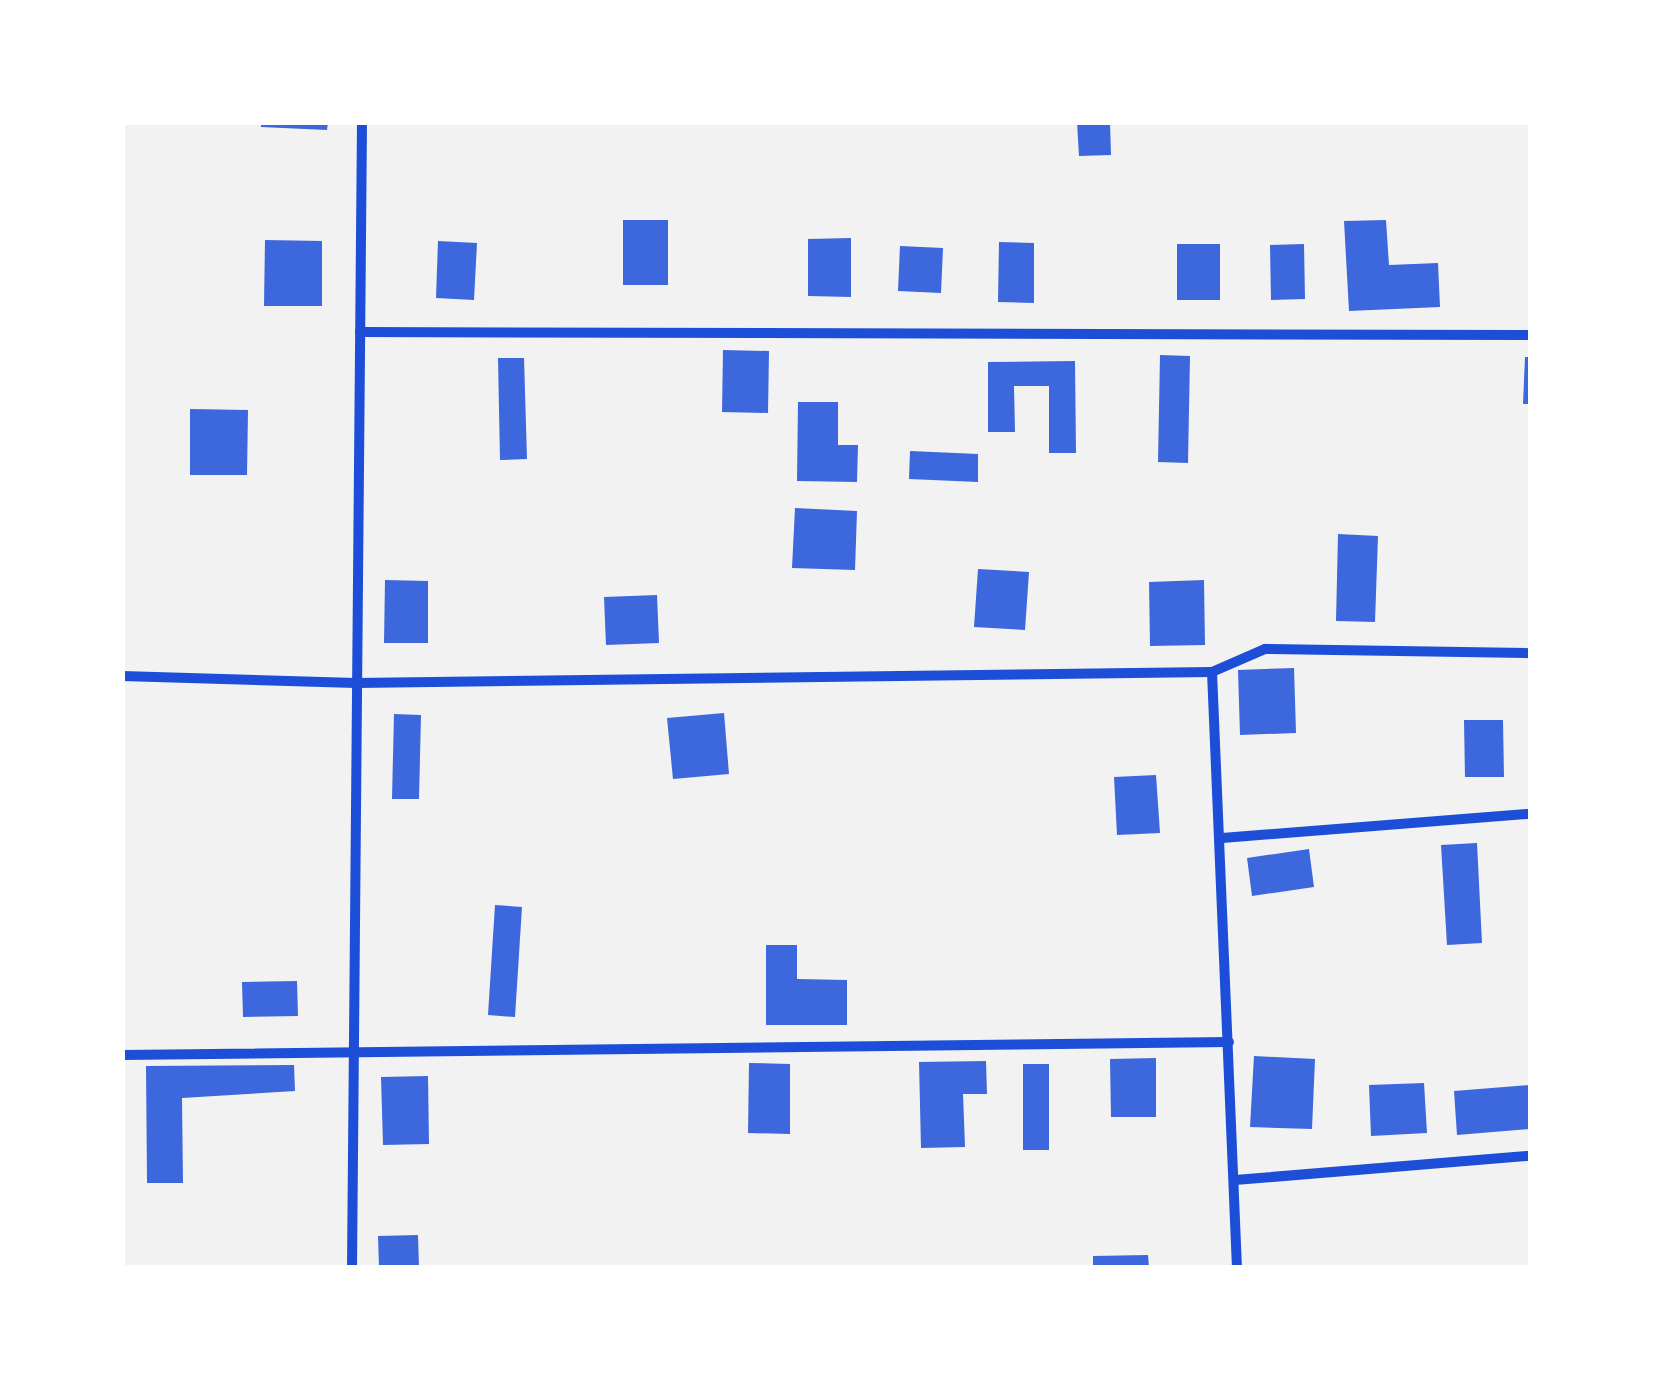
<!DOCTYPE html>
<style>
body{margin:0}
#map{position:relative;width:1653px;height:1390px;overflow:hidden;background:#f2f2f2;font-family:"Exo 2",sans-serif}
div>[style]{position:absolute}
.building>*{inset:0;background:#3d67dc}
.minor>*{height:10px;margin:-5px;padding:0 5px;transform-origin:5px;border-radius:5px;background:#1d4ed8}
span{translate:-50% -50%;white-space:nowrap;text-align:center;line-height:1.15;-webkit-text-stroke:10px #fff;paint-order:stroke}
.frame{position:absolute;inset:0;border:125px solid #fff;pointer-events:none}
</style>
<div id="map">
<div class="building">
<div style="clip-path:polygon(261px 122px,328px 122px,327px 130px,261px 127px)"></div>
<div style="clip-path:polygon(1077px 122px,1110px 122px,1111px 155px,1079px 156px)"></div>
<div style="clip-path:polygon(623px 220px,668px 220px,668px 285px,623px 285px)"></div>
<div style="clip-path:polygon(1386px 220px,1389px 265px,1438px 263px,1440px 307px,1349px 311px,1344px 221px)"></div>
<div style="clip-path:polygon(851px 238px,851px 297px,808px 296px,808px 239px)"></div>
<div style="clip-path:polygon(265px 240px,322px 241px,322px 306px,264px 306px)"></div>
<div style="clip-path:polygon(438px 241px,477px 243px,474px 300px,436px 298px)"></div>
<div style="clip-path:polygon(999px 242px,1034px 243px,1034px 303px,998px 302px)"></div>
<div style="clip-path:polygon(1177px 244px,1220px 244px,1220px 300px,1177px 300px)"></div>
<div style="clip-path:polygon(1304px 244px,1305px 299px,1271px 300px,1270px 245px)"></div>
<div style="clip-path:polygon(900px 246px,943px 248px,941px 293px,898px 291px)"></div>
<div style="clip-path:polygon(723px 350px,769px 351px,768px 413px,722px 412px)"></div>
<div style="clip-path:polygon(1160px 355px,1190px 356px,1188px 463px,1158px 462px)"></div>
<div style="clip-path:polygon(1525px 357px,1530px 357px,1530px 404px,1523px 404px)"></div>
<div style="clip-path:polygon(498px 358px,524px 358px,527px 459px,500px 460px)"></div>
<div style="clip-path:polygon(1075px 361px,1076px 453px,1049px 453px,1049px 386px,1014px 386px,1015px 432px,988px 432px,988px 362px)"></div>
<div style="clip-path:polygon(798px 402px,838px 402px,838px 445px,858px 445px,857px 482px,797px 481px)"></div>
<div style="clip-path:polygon(190px 409px,248px 410px,247px 475px,190px 475px)"></div>
<div style="clip-path:polygon(910px 451px,978px 454px,978px 482px,909px 479px)"></div>
<div style="clip-path:polygon(795px 508px,857px 511px,855px 570px,792px 568px)"></div>
<div style="clip-path:polygon(1338px 534px,1378px 536px,1375px 622px,1336px 621px)"></div>
<div style="clip-path:polygon(978px 569px,1029px 572px,1025px 630px,974px 627px)"></div>
<div style="clip-path:polygon(385px 580px,428px 581px,428px 643px,384px 643px)"></div>
<div style="clip-path:polygon(1204px 580px,1205px 645px,1150px 646px,1149px 582px)"></div>
<div style="clip-path:polygon(657px 595px,659px 643px,606px 645px,604px 597px)"></div>
<div style="clip-path:polygon(1294px 668px,1296px 733px,1240px 735px,1238px 670px)"></div>
<div style="clip-path:polygon(724px 713px,729px 774px,673px 779px,667px 718px)"></div>
<div style="clip-path:polygon(394px 714px,421px 715px,419px 799px,392px 799px)"></div>
<div style="clip-path:polygon(1464px 720px,1503px 720px,1504px 777px,1465px 777px)"></div>
<div style="clip-path:polygon(1156px 775px,1160px 833px,1117px 835px,1114px 777px)"></div>
<div style="clip-path:polygon(1477px 843px,1482px 943px,1447px 945px,1441px 845px)"></div>
<div style="clip-path:polygon(1309px 849px,1314px 887px,1252px 896px,1247px 858px)"></div>
<div style="clip-path:polygon(495px 905px,522px 907px,515px 1017px,488px 1015px)"></div>
<div style="clip-path:polygon(766px 945px,797px 945px,797px 979px,847px 980px,847px 1025px,766px 1025px)"></div>
<div style="clip-path:polygon(297px 981px,298px 1016px,243px 1017px,242px 982px)"></div>
<div style="clip-path:polygon(1254px 1056px,1315px 1059px,1312px 1129px,1250px 1127px)"></div>
<div style="clip-path:polygon(1156px 1058px,1156px 1117px,1111px 1117px,1110px 1059px)"></div>
<div style="clip-path:polygon(986px 1061px,987px 1094px,963px 1094px,965px 1147px,921px 1148px,919px 1062px)"></div>
<div style="clip-path:polygon(749px 1063px,790px 1064px,790px 1134px,748px 1133px)"></div>
<div style="clip-path:polygon(1023px 1064px,1049px 1064px,1049px 1150px,1023px 1150px)"></div>
<div style="clip-path:polygon(294px 1065px,295px 1091px,182px 1098px,183px 1183px,147px 1183px,146px 1066px)"></div>
<div style="clip-path:polygon(428px 1076px,429px 1144px,383px 1145px,381px 1077px)"></div>
<div style="clip-path:polygon(1424px 1083px,1427px 1133px,1371px 1136px,1369px 1085px)"></div>
<div style="clip-path:polygon(1530px 1085px,1530px 1129px,1457px 1135px,1454px 1091px)"></div>
<div style="clip-path:polygon(418px 1235px,419px 1268px,379px 1268px,378px 1236px)"></div>
<div style="clip-path:polygon(1148px 1255px,1149px 1268px,1093px 1268px,1093px 1256px)"></div>
</div>
<div class="minor">
<div style="left:360px;top:332px;width:1170px;rotate:0.15deg"></div>
<div style="left:1212px;top:672px;width:597px;rotate:87.6deg"></div>
<div style="left:122px;top:676px;width:234px;rotate:1.7deg"></div>
<div style="left:356px;top:683px;width:856px;rotate:-0.74deg"></div>
<div style="left:1212px;top:672px;width:58px;rotate:-23.5deg"></div>
<div style="left:1265px;top:649px;width:265px;rotate:0.9deg"></div>
<div style="left:1222px;top:838px;width:309px;rotate:-4.5deg"></div>
<div style="left:122px;top:1055px;width:1107px;rotate:-0.67deg"></div>
<div style="left:1235px;top:1180px;width:296px;rotate:-4.7deg"></div>
<div style="left:352px;top:1268px;width:1146px;rotate:-89.5deg"></div>
</div>
<div class="frame"></div>
</div>
